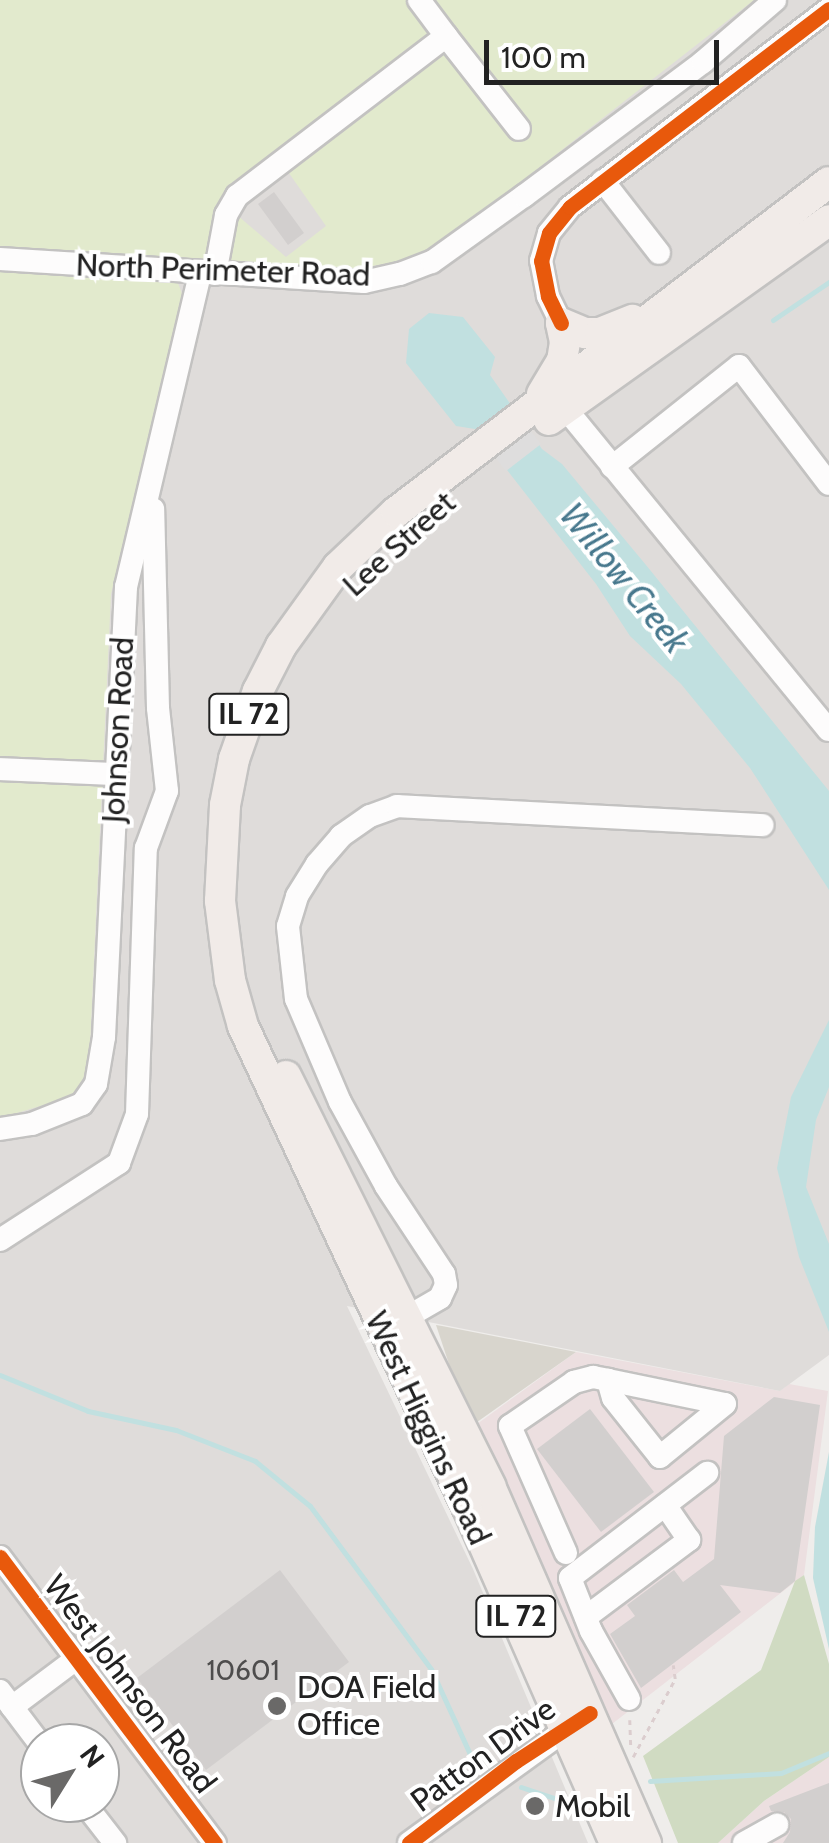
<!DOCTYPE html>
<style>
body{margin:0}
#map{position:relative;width:829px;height:1843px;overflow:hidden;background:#efedeb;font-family:Cabin,sans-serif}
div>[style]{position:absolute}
.commercial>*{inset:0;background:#ecdfe0}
.airport>*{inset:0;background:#dfdcda}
.construction>*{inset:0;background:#d8d5cd}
.grass>*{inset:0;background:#e2eacd}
.forest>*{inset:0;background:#d0dbc2}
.water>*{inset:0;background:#c1e0e0}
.pier>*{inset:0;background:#dedddd}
.stream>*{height:5px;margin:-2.5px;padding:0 2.5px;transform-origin:2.5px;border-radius:2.5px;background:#c1e0e0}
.building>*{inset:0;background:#d2cfce}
.path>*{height:2.5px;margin-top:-1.25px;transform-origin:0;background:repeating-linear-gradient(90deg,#dbcdce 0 5px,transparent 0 10px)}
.roads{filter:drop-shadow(2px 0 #c3c2c1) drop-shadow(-2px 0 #c3c2c1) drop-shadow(0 2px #c3c2c1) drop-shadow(0 -2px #c3c2c1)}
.minor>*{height:22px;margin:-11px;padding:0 11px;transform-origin:11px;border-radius:11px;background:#fdfcfc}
.major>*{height:30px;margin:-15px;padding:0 15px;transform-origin:15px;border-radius:15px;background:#f1ebe8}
.cycleway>*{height:15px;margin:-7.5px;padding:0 7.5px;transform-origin:7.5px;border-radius:7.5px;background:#e8590c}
.dots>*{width:28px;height:28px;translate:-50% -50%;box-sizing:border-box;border:5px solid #fff;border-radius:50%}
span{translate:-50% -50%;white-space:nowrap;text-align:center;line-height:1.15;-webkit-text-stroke:8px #fff;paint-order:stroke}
.number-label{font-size:28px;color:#4e4d4d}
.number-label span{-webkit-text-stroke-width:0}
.shield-label span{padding:2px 8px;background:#fff;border:2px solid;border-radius:8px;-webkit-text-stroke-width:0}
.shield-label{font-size:30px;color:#222;font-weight:700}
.street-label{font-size:32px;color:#222}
.poi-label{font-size:32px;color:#222}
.left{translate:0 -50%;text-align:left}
.water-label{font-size:35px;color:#47788d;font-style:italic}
.north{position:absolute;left:20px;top:1723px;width:100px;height:100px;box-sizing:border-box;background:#fff;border:2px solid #a7a7a7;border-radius:50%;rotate:53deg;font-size:28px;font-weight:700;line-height:40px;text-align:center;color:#222}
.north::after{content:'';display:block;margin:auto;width:35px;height:45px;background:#6a6968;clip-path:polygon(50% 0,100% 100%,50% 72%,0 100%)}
.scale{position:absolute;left:484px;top:40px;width:235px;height:45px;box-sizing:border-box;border:5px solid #222;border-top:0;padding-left:12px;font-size:30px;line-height:35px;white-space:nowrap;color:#222;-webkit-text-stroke:8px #fff;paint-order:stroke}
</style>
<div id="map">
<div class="commercial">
<div style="clip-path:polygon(576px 1352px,780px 1391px,789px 1384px,828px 1391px,804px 1575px,612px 1724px,473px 1427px)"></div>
<div style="clip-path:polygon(829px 1757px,829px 1843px,718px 1843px,764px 1801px)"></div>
</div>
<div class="airport">
<div style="clip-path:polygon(evenodd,0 0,829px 0,829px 1355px,780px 1391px,347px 1306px,473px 1569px,588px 1843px,0 1843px,0 0,40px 1743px,100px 1743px,100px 1803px,40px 1803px,40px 1743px)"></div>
</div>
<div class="construction">
<div style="clip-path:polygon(436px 1325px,442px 1326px,576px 1352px,470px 1427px)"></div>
</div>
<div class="grass">
<div style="clip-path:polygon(0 0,754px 0,454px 234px,409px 260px,349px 270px,226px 261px,237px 215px,286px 257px,326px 226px,277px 156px,227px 196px,207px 262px,0 247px)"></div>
<div style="clip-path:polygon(0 268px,163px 279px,178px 283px,184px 299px,111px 594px,89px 1067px,74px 1096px,0 1118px)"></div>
</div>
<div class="forest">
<div style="clip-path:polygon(804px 1575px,829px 1664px,829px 1757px,764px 1801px,718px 1843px,678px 1843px,643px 1756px,761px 1670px,795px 1581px)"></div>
</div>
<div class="water">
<div style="clip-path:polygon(429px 313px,463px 317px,495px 357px,490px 375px,542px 449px,562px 464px,646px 565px,829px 791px,829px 890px,750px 768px,681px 684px,630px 636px,596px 584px,475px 429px,456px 426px,406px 363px,409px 329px)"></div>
<div style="clip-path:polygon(829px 1020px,829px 1087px,816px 1120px,806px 1187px,829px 1244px,829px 1332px,799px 1257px,777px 1168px,791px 1097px)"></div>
<div style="clip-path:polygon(829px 1452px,829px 1649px,813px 1578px,815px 1527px)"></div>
</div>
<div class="pier">
<div style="clip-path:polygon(510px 405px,541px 444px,506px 471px,475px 431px)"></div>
</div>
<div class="stream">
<div style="left:773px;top:320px;width:68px;rotate:-34.2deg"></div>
<div style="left:0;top:1375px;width:95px;rotate:22.2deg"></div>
<div style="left:88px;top:1411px;width:90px;rotate:12.2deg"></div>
<div style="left:176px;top:1430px;width:85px;rotate:21.4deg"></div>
<div style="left:255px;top:1461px;width:71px;rotate:39.3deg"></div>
<div style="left:310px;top:1506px;width:203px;rotate:53.4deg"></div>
<div style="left:431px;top:1669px;width:106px;rotate:65.4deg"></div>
<div style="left:650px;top:1781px;width:131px;rotate:-3.5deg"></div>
<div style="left:781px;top:1773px;width:52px;rotate:-22.6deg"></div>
<div style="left:521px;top:1787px;width:63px;rotate:18.4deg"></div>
</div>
<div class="building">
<div style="clip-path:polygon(274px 192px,304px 233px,288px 245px,258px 204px)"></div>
<div style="clip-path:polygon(774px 1397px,820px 1405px,795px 1581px,780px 1593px,720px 1585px,741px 1612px,641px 1688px,610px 1634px,635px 1616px,627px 1605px,674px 1570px,683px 1582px,714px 1559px,724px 1436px)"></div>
<div style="clip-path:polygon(590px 1409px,654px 1492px,601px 1532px,537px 1449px)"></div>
<div style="clip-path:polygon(280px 1570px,349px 1662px,206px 1770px,137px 1678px)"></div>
<div style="clip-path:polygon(829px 1783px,829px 1843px,783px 1843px,790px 1832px,791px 1819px,784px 1812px,771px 1811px,769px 1806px)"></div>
</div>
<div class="path">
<div style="left:630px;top:1720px;width:27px;rotate:88deg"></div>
<div style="left:633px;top:1757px;width:89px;rotate:-61.7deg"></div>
<div style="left:675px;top:1679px;width:14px;rotate:-98deg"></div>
</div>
<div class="roads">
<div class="minor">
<div style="left:419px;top:0;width:45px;rotate:53.1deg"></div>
<div style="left:603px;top:181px;width:91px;rotate:52.1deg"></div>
<div style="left:0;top:259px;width:365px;rotate:3.6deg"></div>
<div style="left:364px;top:282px;width:37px;rotate:-13deg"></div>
<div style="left:400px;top:274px;width:34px;rotate:-21deg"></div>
<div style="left:432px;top:262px;width:113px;rotate:-35.7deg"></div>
<div style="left:524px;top:196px;width:224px;rotate:-36.8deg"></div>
<div style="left:703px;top:62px;width:95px;rotate:-40.7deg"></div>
<div style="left:215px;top:274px;width:60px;rotate:-79.4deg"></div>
<div style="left:226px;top:215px;width:22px;rotate:-60deg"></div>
<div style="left:237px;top:196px;width:263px;rotate:-37.4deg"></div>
<div style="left:446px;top:36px;width:118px;rotate:51.9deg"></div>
<div style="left:561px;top:323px;width:30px;rotate:-116deg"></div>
<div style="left:548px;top:296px;width:36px;rotate:-101deg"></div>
<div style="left:541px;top:261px;width:29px;rotate:-74deg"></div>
<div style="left:549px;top:233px;width:33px;rotate:-51deg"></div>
<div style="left:570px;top:207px;width:326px;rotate:-37.4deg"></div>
<div style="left:565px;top:408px;width:416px;rotate:50.7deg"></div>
<div style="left:612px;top:467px;width:162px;rotate:-38.5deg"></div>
<div style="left:739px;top:366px;width:148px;rotate:52.7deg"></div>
<div style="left:0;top:769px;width:114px;rotate:2.5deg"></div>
<div style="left:0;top:1129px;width:32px;rotate:-9deg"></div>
<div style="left:32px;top:1124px;width:54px;rotate:-21.8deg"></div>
<div style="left:82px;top:1104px;width:24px;rotate:-55deg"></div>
<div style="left:96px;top:1084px;width:48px;rotate:-80.3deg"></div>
<div style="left:104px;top:1037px;width:451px;rotate:-87.2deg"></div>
<div style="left:126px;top:587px;width:323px;rotate:-76.7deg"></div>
<div style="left:0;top:1240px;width:142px;rotate:-32.9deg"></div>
<div style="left:119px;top:1163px;width:52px;rotate:-69.8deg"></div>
<div style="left:137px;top:1114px;width:266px;rotate:-88.1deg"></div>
<div style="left:146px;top:848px;width:61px;rotate:-69.8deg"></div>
<div style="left:167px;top:791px;width:83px;rotate:-96.2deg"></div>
<div style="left:158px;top:708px;width:199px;rotate:-91.4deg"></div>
<div style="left:409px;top:1316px;width:36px;rotate:-30deg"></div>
<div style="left:440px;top:1298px;width:14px;rotate:-65deg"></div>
<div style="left:446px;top:1285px;width:11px;rotate:-100deg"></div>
<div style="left:444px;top:1274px;width:105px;rotate:-123.4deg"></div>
<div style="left:386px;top:1186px;width:96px;rotate:-118.7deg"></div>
<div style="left:340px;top:1102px;width:112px;rotate:-113.1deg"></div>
<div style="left:296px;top:999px;width:73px;rotate:-96.3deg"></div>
<div style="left:288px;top:926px;width:31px;rotate:-73deg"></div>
<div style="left:297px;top:896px;width:38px;rotate:-58deg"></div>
<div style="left:317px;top:864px;width:37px;rotate:-49deg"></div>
<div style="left:341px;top:836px;width:35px;rotate:-35deg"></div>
<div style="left:370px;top:816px;width:29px;rotate:-20deg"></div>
<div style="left:397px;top:806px;width:366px;rotate:3deg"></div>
<div style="left:566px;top:1553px;width:139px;rotate:-113.8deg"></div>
<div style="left:510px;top:1426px;width:78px;rotate:-34.5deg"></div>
<div style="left:574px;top:1382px;width:20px;rotate:-15deg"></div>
<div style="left:593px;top:1377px;width:15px;rotate:11deg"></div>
<div style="left:608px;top:1380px;width:119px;rotate:11.6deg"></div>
<div style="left:725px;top:1404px;width:84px;rotate:140.8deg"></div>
<div style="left:660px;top:1457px;width:75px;rotate:-128.5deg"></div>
<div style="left:613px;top:1398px;width:19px;rotate:-106deg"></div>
<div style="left:0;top:1557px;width:358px;rotate:53.1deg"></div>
<div style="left:586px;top:1617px;width:129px;rotate:-36.8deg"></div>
<div style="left:689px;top:1540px;width:42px;rotate:-124.4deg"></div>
<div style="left:0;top:1691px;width:66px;rotate:53deg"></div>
<div style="left:629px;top:1699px;width:78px;rotate:-119.2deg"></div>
<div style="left:591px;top:1631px;width:57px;rotate:-111.6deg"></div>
<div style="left:570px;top:1578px;width:173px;rotate:-37.5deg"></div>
<div style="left:12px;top:1707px;width:80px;rotate:-36.9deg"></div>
<div style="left:84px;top:1803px;width:51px;rotate:52.2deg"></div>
<div style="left:409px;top:1843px;width:206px;rotate:-35.9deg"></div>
<div style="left:744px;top:1843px;width:38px;rotate:-29deg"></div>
</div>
<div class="major">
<div style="left:561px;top:323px;width:26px;rotate:23deg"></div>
<div style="left:585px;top:333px;width:15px"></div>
<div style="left:600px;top:333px;width:35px;rotate:-22deg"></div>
<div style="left:542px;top:394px;width:39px;rotate:-59deg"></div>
<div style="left:562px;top:361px;width:19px;rotate:-81deg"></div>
<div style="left:565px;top:342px;width:19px;rotate:-102deg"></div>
<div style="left:549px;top:420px;width:344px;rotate:-35.5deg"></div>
<div style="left:286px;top:1076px;width:458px;rotate:63.5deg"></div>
<div style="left:490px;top:1486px;width:390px;rotate:66.4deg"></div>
<div style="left:615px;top:1843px;width:368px;rotate:-113.7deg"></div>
<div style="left:467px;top:1506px;width:530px;rotate:-115.02deg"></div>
<div style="left:243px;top:1026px;width:48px;rotate:-105.8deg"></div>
<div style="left:230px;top:980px;width:80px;rotate:-97.2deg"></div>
<div style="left:220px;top:901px;width:96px;rotate:-87deg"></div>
<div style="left:225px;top:805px;width:47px;rotate:-78.9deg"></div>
<div style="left:234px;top:759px;width:72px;rotate:-70.6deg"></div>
<div style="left:258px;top:691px;width:51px;rotate:-62.9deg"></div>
<div style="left:281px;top:646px;width:97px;rotate:-54.2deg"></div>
<div style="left:338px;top:567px;width:80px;rotate:-43.5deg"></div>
<div style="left:396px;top:512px;width:544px;rotate:-37.31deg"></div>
</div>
</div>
<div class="cycleway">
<div style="left:561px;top:323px;width:30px;rotate:-116deg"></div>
<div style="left:548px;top:296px;width:36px;rotate:-101deg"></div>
<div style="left:541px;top:261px;width:29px;rotate:-74deg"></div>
<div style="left:549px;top:233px;width:33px;rotate:-51deg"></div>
<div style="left:570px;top:207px;width:326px;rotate:-37.4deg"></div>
<div style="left:0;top:1557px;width:358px;rotate:53.1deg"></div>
<div style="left:409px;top:1843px;width:135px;rotate:-37.5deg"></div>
<div style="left:516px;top:1761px;width:88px;rotate:-33deg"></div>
</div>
<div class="dots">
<div style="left:277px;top:1706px;background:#6a6968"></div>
<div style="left:535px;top:1806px;background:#6a6968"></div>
</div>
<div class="number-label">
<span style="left:243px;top:1670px">10601</span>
</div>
<div class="shield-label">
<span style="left:249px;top:714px">IL 72</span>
<span style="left:516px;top:1616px">IL 72</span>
</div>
<div class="street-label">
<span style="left:223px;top:270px;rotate:2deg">North Perimeter Road</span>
<span style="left:399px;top:544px;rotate:-42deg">Lee Street</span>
<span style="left:118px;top:730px;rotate:-87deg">Johnson Road</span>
<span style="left:428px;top:1428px;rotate:65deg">West Higgins Road</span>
<span style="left:130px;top:1684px;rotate:53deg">West Johnson Road</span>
<span style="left:483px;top:1755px;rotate:-36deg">Patton Drive</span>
</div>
<div class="poi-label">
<span class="left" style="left:297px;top:1706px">DOA Field<br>Office</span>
<span class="left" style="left:555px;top:1806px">Mobil</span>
</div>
<div class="water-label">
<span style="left:624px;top:578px;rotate:51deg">Willow Creek</span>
</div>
<div class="north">N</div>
<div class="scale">100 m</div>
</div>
